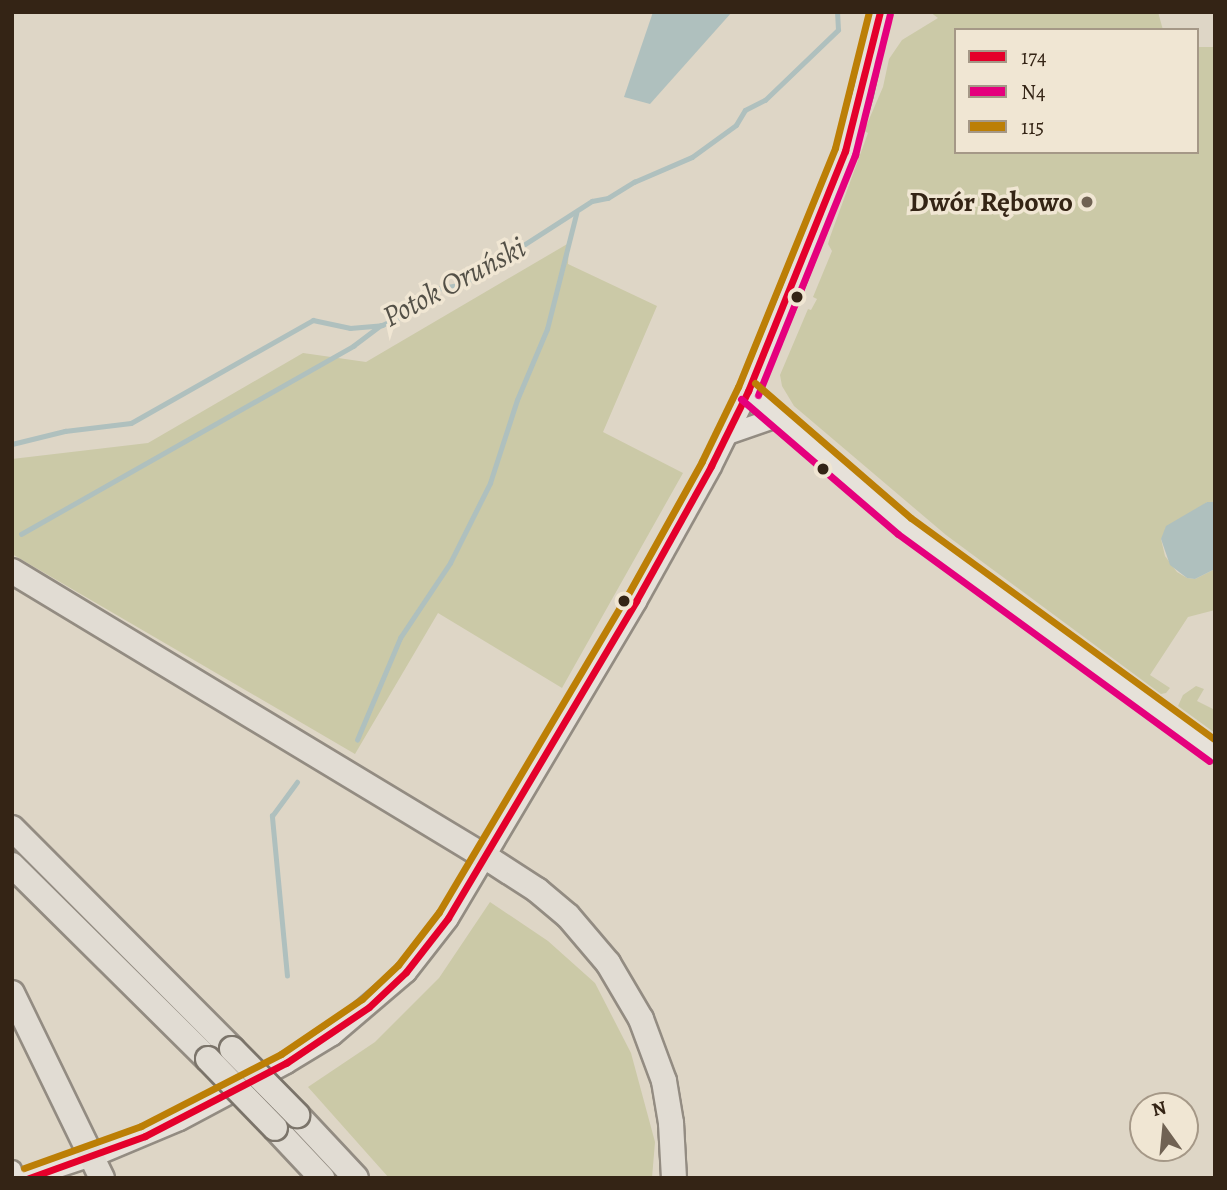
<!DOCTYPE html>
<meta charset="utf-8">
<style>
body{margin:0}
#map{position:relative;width:1227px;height:1190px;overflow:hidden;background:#ded6c6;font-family:Alegreya,serif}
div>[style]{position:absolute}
.green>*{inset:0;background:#cbc9a7}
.water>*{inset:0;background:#afc0be}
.stream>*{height:4.5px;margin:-2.25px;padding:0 2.25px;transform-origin:2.25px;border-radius:2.25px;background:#afc0be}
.roads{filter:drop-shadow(2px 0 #938c82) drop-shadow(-2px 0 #938c82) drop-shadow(0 2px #938c82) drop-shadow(0 -2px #938c82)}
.tertiary>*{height:18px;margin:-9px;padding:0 9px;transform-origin:9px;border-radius:9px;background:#e6e1d9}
.secondary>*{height:19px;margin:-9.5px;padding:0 9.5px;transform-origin:9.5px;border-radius:9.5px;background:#e6e1d9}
.motorway>*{height:24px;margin:-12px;padding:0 12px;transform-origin:12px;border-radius:12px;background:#e1dcd3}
.bridges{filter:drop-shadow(2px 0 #7b746a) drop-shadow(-2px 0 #7b746a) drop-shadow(0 2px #7b746a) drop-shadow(0 -2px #7b746a)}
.motorway-bridge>*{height:24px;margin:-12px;padding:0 12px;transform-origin:12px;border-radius:12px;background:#e1dcd3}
.bus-1>*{height:7px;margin:-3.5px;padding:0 3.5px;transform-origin:3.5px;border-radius:3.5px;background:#e4002b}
.bus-2>*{height:7px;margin:-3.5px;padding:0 3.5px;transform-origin:3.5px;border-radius:3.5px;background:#e5007d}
.bus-3>*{height:7px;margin:-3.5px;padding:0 3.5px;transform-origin:3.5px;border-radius:3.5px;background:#bc7f06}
.dots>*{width:19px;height:19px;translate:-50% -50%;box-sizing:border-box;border:4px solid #f0e6d3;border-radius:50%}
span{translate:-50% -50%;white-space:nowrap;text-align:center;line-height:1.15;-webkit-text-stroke:7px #f0e6d3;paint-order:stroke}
.poi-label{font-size:28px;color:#342415;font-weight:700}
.right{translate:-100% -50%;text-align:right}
.water-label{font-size:30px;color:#535047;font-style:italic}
.frame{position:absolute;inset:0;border:14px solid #342415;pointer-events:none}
.legend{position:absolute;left:954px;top:28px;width:245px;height:126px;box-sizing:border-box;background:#f0e6d3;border:2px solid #a59887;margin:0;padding:9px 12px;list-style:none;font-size:21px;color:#342415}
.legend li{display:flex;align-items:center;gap:14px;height:35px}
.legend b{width:35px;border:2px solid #a59887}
.north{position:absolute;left:1129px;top:1092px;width:70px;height:70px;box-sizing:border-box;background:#f0e6d3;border:2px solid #a59887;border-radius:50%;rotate:345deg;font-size:19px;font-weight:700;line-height:28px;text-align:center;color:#342415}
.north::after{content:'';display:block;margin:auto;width:24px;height:32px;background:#706253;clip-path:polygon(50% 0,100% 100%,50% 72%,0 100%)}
</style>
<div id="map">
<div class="green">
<div style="clip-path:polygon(930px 12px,1158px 12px,1163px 30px,956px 30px,956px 152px,1197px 152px,1197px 47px,1215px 47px,1215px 502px,1207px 502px,1161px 539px,1165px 556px,1177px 572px,1187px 578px,1195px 579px,1215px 569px,1215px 610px,1188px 617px,1150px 675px,1170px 688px,1166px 693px,1161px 694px,946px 535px,794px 406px,782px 386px,780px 375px,808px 309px,811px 310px,817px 299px,813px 297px,832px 251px,828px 244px,830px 237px,868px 133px,864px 131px,883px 87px,889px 59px,902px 40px,938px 18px)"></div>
<div style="clip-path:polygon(569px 243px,568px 264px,657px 306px,603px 432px,683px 473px,562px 688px,438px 613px,355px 754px,12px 554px,12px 459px,148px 443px,303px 353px,366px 362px)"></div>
<div style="clip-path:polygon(1196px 686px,1204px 689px,1197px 701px,1215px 710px,1215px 733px,1178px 706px,1183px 695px)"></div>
<div style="clip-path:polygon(490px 902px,548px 941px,595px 983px,631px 1053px,655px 1142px,652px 1178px,389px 1178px,308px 1087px,375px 1042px,439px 978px)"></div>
</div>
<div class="water">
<div style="clip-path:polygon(653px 12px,732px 12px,650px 104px,624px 97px)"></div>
<div style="clip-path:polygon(1207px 502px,1215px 502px,1215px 569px,1195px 579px,1187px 578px,1170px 565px,1161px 539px,1166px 526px)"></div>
</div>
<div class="stream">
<div style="left:12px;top:444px;width:55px;rotate:-13.8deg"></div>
<div style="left:65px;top:431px;width:66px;rotate:-6.9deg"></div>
<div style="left:131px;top:423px;width:209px;rotate:-29.5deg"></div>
<div style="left:313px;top:320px;width:38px;rotate:12deg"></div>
<div style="left:350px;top:328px;width:32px;rotate:-5deg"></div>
<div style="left:382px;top:325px;width:32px;rotate:-24deg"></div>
<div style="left:411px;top:312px;width:34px;rotate:-43deg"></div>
<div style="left:436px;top:289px;width:27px;rotate:-10deg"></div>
<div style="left:463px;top:284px;width:153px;rotate:-32.8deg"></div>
<div style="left:592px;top:201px;width:16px;rotate:-11deg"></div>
<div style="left:608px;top:198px;width:31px;rotate:-32deg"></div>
<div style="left:634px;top:182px;width:63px;rotate:-23.3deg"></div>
<div style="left:692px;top:157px;width:54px;rotate:-36deg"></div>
<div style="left:736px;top:125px;width:17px;rotate:-59deg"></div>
<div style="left:745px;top:110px;width:22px;rotate:-27deg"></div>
<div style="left:765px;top:100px;width:101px;rotate:-43.8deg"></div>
<div style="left:838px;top:30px;width:18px;rotate:-93deg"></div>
<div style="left:21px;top:534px;width:382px;rotate:-29.5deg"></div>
<div style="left:353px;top:346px;width:34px;rotate:-37deg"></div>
<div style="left:357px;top:740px;width:111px;rotate:-67.1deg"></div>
<div style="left:400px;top:638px;width:90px;rotate:-56.3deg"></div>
<div style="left:450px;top:563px;width:89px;rotate:-63.4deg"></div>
<div style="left:490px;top:483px;width:87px;rotate:-72deg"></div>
<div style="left:517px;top:400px;width:77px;rotate:-67.1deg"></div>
<div style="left:547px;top:329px;width:119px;rotate:-75.8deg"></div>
<div style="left:287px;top:976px;width:161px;rotate:-95.4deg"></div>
<div style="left:272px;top:816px;width:42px;rotate:-53.7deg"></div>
</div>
<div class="roads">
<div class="tertiary">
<div style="left:748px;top:391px;width:206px;rotate:40.9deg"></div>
<div style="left:904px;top:526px;width:385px;rotate:36.1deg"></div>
<div style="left:12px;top:1170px;width:9px;rotate:69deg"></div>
<div style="left:28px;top:1178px;width:66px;rotate:-18.4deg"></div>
</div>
<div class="secondary">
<div style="left:727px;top:434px;width:52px;rotate:-19.1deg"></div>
<div style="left:91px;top:1157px;width:95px;rotate:-22.8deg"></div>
<div style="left:179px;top:1120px;width:121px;rotate:-28deg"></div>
<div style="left:286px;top:1063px;width:54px;rotate:-31.3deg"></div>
<div style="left:332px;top:1035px;width:97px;rotate:-40.4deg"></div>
<div style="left:406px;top:972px;width:68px;rotate:-52.1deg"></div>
<div style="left:448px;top:918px;width:369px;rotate:-59.3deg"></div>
<div style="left:636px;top:601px;width:154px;rotate:-60.9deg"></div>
<div style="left:711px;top:466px;width:84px;rotate:-63.7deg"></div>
<div style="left:748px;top:391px;width:104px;rotate:-66.9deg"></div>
<div style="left:789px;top:295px;width:155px;rotate:-68.7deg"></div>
<div style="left:845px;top:151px;width:60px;rotate:-73.7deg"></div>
<div style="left:862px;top:93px;width:83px;rotate:-77.5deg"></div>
</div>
<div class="motorway">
<div style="left:12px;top:571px;width:561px;rotate:31.14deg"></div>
<div style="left:492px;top:861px;width:54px;rotate:32.8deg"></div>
<div style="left:537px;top:890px;width:40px;rotate:40deg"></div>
<div style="left:568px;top:916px;width:62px;rotate:49.6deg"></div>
<div style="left:608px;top:963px;width:65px;rotate:59.5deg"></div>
<div style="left:641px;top:1019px;width:66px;rotate:69.6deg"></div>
<div style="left:664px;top:1081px;width:43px;rotate:80.5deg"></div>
<div style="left:671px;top:1123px;width:55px;rotate:86.9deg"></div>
<div style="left:12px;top:828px;width:312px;rotate:45.1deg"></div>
<div style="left:12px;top:865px;width:276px;rotate:44.7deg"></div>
<div style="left:12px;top:993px;width:206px;rotate:64.1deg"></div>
<div style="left:297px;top:1115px;width:86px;rotate:46.9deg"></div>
<div style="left:275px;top:1128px;width:69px;rotate:46.8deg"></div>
</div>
</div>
<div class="bridges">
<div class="motorway-bridge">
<div style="left:232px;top:1049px;width:93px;rotate:45.4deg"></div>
<div style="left:208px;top:1059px;width:96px;rotate:45.8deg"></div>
</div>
</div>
<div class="bus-1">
<div style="left:29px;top:1178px;width:123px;rotate:-19.9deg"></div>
<div style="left:145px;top:1136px;width:159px;rotate:-27.4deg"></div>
<div style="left:286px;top:1063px;width:100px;rotate:-34deg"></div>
<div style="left:369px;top:1007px;width:51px;rotate:-43.4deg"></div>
<div style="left:406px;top:972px;width:68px;rotate:-52.1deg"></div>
<div style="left:448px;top:918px;width:369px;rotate:-59.3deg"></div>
<div style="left:636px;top:601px;width:154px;rotate:-60.9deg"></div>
<div style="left:711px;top:466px;width:84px;rotate:-63.7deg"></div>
<div style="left:748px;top:391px;width:259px;rotate:-68deg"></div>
<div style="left:845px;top:151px;width:143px;rotate:-75.9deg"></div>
</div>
<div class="bus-2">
<div style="left:758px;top:395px;width:259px;rotate:-68deg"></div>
<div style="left:855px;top:155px;width:145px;rotate:-76.1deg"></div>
<div style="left:741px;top:399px;width:207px;rotate:40.7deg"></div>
<div style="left:898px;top:534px;width:385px;rotate:36.1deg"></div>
</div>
<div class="bus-3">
<div style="left:755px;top:383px;width:206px;rotate:40.9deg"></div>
<div style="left:911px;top:518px;width:376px;rotate:36.1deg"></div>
<div style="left:24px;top:1168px;width:124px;rotate:-19.7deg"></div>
<div style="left:141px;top:1126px;width:157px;rotate:-27.2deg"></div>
<div style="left:281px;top:1054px;width:98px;rotate:-34.2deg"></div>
<div style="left:362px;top:999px;width:50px;rotate:-43.4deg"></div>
<div style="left:398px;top:965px;width:67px;rotate:-52.3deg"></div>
<div style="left:439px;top:912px;width:368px;rotate:-59.3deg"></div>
<div style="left:627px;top:596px;width:154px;rotate:-60.9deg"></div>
<div style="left:702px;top:461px;width:82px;rotate:-64.1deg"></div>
<div style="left:738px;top:387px;width:258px;rotate:-67.9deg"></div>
<div style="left:835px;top:148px;width:140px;rotate:-76deg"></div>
</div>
<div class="dots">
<div style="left:1087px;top:202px;background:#706253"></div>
<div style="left:797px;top:297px;background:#342415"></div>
<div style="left:823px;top:469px;background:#342415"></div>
<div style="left:624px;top:601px;background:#342415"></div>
</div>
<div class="poi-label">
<span class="right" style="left:1073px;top:202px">Dwór Rębowo</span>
</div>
<div class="water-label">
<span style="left:454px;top:282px;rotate:-28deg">Potok Oruński</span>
</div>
<div class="frame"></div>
<ul class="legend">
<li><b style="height:9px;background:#e4002b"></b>174</li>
<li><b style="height:9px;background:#e5007d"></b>N4</li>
<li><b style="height:9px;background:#bc7f06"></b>115</li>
</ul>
<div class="north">N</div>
</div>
